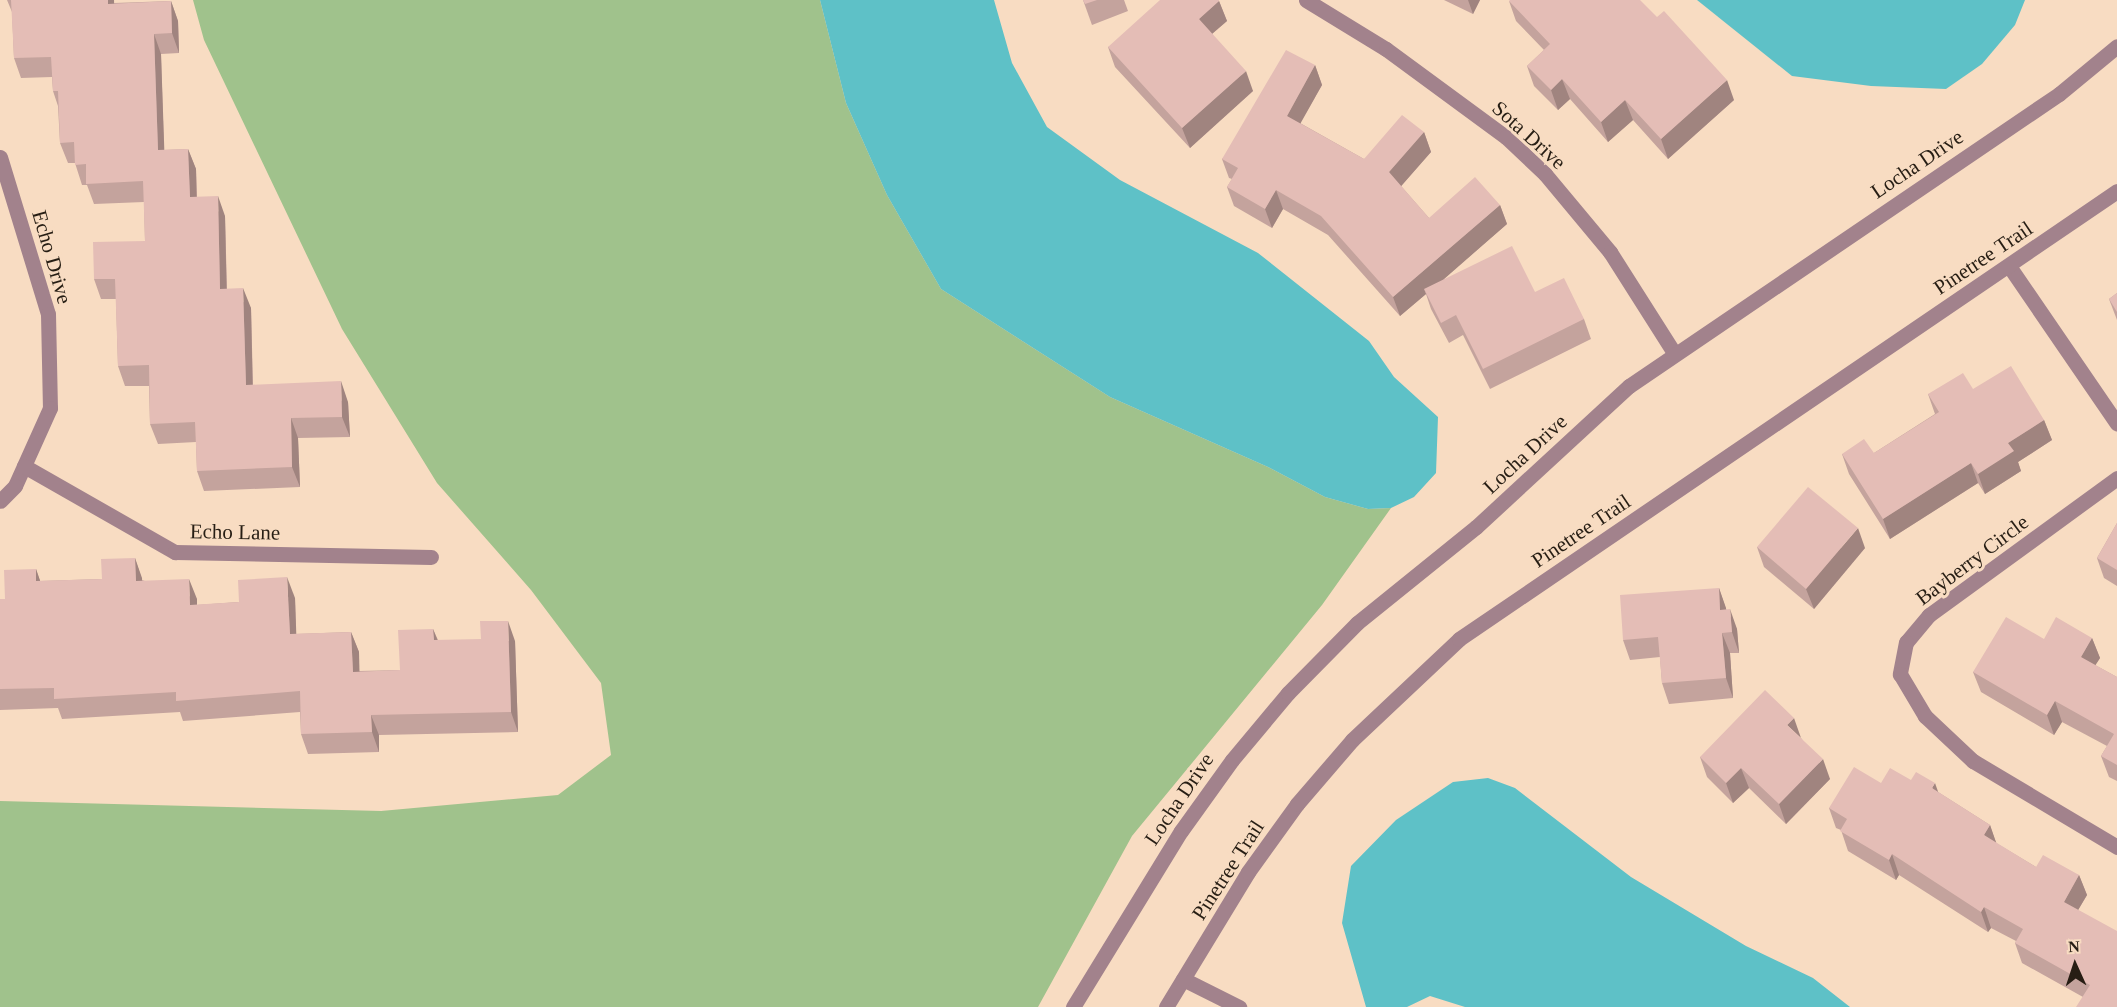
<!DOCTYPE html>
<style>
body{margin:0}
#map{position:relative;width:2117px;height:1007px;overflow:hidden;background:#f8dcc2;font-family:Georgia,serif}
div>[style]{position:absolute}
.green>*{inset:0;background:#a0c28c}
.water>*{inset:0;background:#5ec1c7}
.minor>*{height:15px;margin:-7.5px;padding:0 7.5px;transform-origin:7.5px;border-radius:7.5px;background:#a2828c}
.wall>*{inset:0;background:#c4a39d}
.shaded-wall>*{inset:0;background:#a0847f}
.building>*{inset:0;background:#e4bdb6}
span{translate:-50% -50%;white-space:nowrap;text-align:center;line-height:1.15;-webkit-text-stroke:6px #f8dcc2;paint-order:stroke}
.street-label{font-size:21px;color:#271e14}
.north{position:absolute;left:2045px;top:935px;width:60px;height:60px;-webkit-text-stroke:4px #f8dcc2;paint-order:stroke;rotate:357deg;font-size:16px;font-weight:700;line-height:24px;text-align:center;color:#271e14}
.north::after{content:'';display:block;margin:auto;width:21px;height:27px;background:#271e14;clip-path:polygon(50% 0,100% 100%,50% 72%,0 100%)}
</style>
<div id="map">
<div class="green">
<div style="clip-path:polygon(193px 0,820px 0,846px 103px,887px 195px,941px 289px,1110px 397px,1268px 467px,1325px 497px,1368px 509px,1391px 508px,1322px 605px,1132px 836px,1038px 1007px,0 1007px,0 801px,381px 811px,558px 795px,611px 755px,601px 683px,531px 590px,437px 483px,342px 329px,204px 40px)"></div>
</div>
<div class="water">
<div style="clip-path:polygon(820px 0,994px 0,1012px 63px,1047px 127px,1120px 180px,1258px 253px,1369px 341px,1394px 377px,1438px 417px,1436px 473px,1414px 497px,1391px 508px,1368px 509px,1325px 497px,1268px 467px,1110px 397px,941px 289px,887px 195px,846px 103px)"></div>
<div style="clip-path:polygon(1697px 0,2025px 0,2015px 25px,1982px 64px,1946px 89px,1871px 86px,1792px 76px)"></div>
<div style="clip-path:polygon(1488px 778px,1515px 788px,1631px 877px,1746px 946px,1813px 978px,1850px 1007px,1465px 1007px,1430px 996px,1407px 1007px,1366px 1007px,1342px 923px,1351px 866px,1396px 820px,1453px 782px)"></div>
</div>
<div class="minor">
<div style="left:1306px;top:0;width:94px;rotate:31.5deg"></div>
<div style="left:1386px;top:49px;width:149px;rotate:36.3deg"></div>
<div style="left:1506px;top:137px;width:54px;rotate:43.5deg"></div>
<div style="left:1545px;top:174px;width:102px;rotate:50.2deg"></div>
<div style="left:1610px;top:252px;width:120px;rotate:57.6deg"></div>
<div style="left:0;top:157px;width:164px;rotate:73deg"></div>
<div style="left:48px;top:314px;width:94px;rotate:88.8deg"></div>
<div style="left:50px;top:408px;width:85px;rotate:114.2deg"></div>
<div style="left:15px;top:486px;width:21px;rotate:135deg"></div>
<div style="left:2009px;top:266px;width:191px;rotate:55.6deg"></div>
<div style="left:24px;top:466px;width:174px;rotate:29.7deg"></div>
<div style="left:175px;top:552px;width:256px;rotate:1.1deg"></div>
<div style="left:2117px;top:478px;width:233px;rotate:143.9deg"></div>
<div style="left:1929px;top:615px;width:35px;rotate:130deg"></div>
<div style="left:1906px;top:642px;width:33px;rotate:101deg"></div>
<div style="left:1900px;top:674px;width:49px;rotate:59.2deg"></div>
<div style="left:1925px;top:716px;width:66px;rotate:43.2deg"></div>
<div style="left:1973px;top:761px;width:168px;rotate:30.8deg"></div>
<div style="left:1183px;top:979px;width:63px;rotate:26.6deg"></div>
<div style="left:1073px;top:1007px;width:206px;rotate:-58.5deg"></div>
<div style="left:1181px;top:831px;width:87px;rotate:-54.3deg"></div>
<div style="left:1232px;top:760px;width:87px;rotate:-50.1deg"></div>
<div style="left:1288px;top:693px;width:98px;rotate:-45.4deg"></div>
<div style="left:1357px;top:623px;width:153px;rotate:-38.9deg"></div>
<div style="left:1476px;top:527px;width:208px;rotate:-42.7deg"></div>
<div style="left:1629px;top:386px;width:520px;rotate:-34.18deg"></div>
<div style="left:2059px;top:94px;width:75px;rotate:-39.6deg"></div>
<div style="left:1166px;top:1007px;width:158px;rotate:-58.7deg"></div>
<div style="left:1248px;top:872px;width:84px;rotate:-54.2deg"></div>
<div style="left:1297px;top:804px;width:84px;rotate:-49.3deg"></div>
<div style="left:1352px;top:740px;width:147px;rotate:-43.3deg"></div>
<div style="left:1459px;top:639px;width:796px;rotate:-34.25deg"></div>
</div>
<div class="wall">
<div style="clip-path:polygon(7px 0,114px 0,114px 3px,171px 1px,178px 21px,179px 53px,161px 54px,164px 150px,188px 149px,196px 169px,197px 197px,225px 216px,227px 289px,251px 308px,253px 385px,348px 402px,350px 437px,298px 438px,300px 487px,204px 491px,197px 471px,196px 442px,158px 444px,150px 424px,149px 386px,125px 386px,118px 366px,116px 299px,101px 299px,94px 279px,145px 241px,144px 202px,94px 204px,87px 185px,82px 185px,75px 163px,68px 163px,60px 143px,58px 106px,53px 91px,52px 77px,21px 78px,14px 58px,12px 12px)"></div>
<div style="clip-path:polygon(1083px 0,1124px 0,1128px 11px,1092px 25px)"></div>
<div style="clip-path:polygon(1444px 0,1480px 0,1473px 14px)"></div>
<div style="clip-path:polygon(1219px 1px,1227px 21px,1212px 34px,1253px 91px,1190px 148px,1115px 67px,1108px 47px)"></div>
<div style="clip-path:polygon(1509px 1px,1734px 100px,1668px 159px,1633px 120px,1608px 142px,1570px 99px,1558px 110px,1534px 86px,1527px 66px,1544px 50px,1516px 21px)"></div>
<div style="clip-path:polygon(1315px 65px,1322px 85px,1300px 123px,1364px 159px,1424px 132px,1431px 152px,1401px 186px,1429px 218px,1500px 205px,1507px 224px,1443px 279px,1535px 292px,1584px 319px,1591px 339px,1490px 389px,1463px 335px,1449px 343px,1431px 309px,1426px 294px,1400px 316px,1328px 235px,1283px 209px,1272px 228px,1234px 206px,1227px 187px,1232px 179px,1229px 178px,1222px 159px)"></div>
<div style="clip-path:polygon(2117px 293px,2117px 320px,2109px 299px)"></div>
<div style="clip-path:polygon(1973px 389px,2044px 420px,2052px 440px,2018px 462px,2021px 471px,1985px 494px,1978px 483px,1890px 539px,1849px 474px,1842px 454px,1874px 453px,1935px 414px,1928px 394px)"></div>
<div style="clip-path:polygon(2117px 523px,2117px 586px,2104px 578px,2097px 558px)"></div>
<div style="clip-path:polygon(1757px 547px,1865px 548px,1814px 609px,1764px 567px)"></div>
<div style="clip-path:polygon(135px 558px,142px 580px,197px 599px,197px 605px,295px 598px,296px 634px,351px 632px,359px 652px,359px 671px,400px 670px,433px 629px,438px 640px,515px 641px,518px 732px,379px 735px,379px 752px,308px 754px,301px 734px,300px 712px,183px 721px,180px 712px,62px 719px,58px 708px,0 710px,0 599px,5px 599px,36px 569px,40px 581px,102px 579px)"></div>
<div style="clip-path:polygon(1719px 588px,1726px 609px,1737px 629px,1739px 653px,1730px 653px,1733px 698px,1669px 704px,1662px 683px,1660px 657px,1630px 660px,1623px 640px)"></div>
<div style="clip-path:polygon(2092px 638px,2100px 658px,2095px 665px,2117px 677px,2117px 781px,2109px 777px,2101px 756px,2107px 746px,2062px 722px,2054px 735px,1981px 692px,1973px 672px,2044px 639px)"></div>
<div style="clip-path:polygon(1801px 738px,1830px 779px,1786px 824px,1749px 788px,1733px 803px,1707px 777px,1700px 757px)"></div>
<div style="clip-path:polygon(1911px 780px,1938px 792px,1990px 825px,1996px 843px,2036px 867px,2079px 875px,2087px 895px,2078px 910px,2117px 1007px,2083px 997px,2022px 963px,2015px 943px,2016px 941px,1991px 928px,1988px 932px,1899px 875px,1896px 880px,1848px 851px,1841px 830px,1836px 828px,1829px 808px)"></div>
</div>
<div class="shaded-wall">
<div style="clip-path:polygon(108px 0,114px 0,115px 24px,108px 4px)"></div>
<div style="clip-path:polygon(1468px 0,1480px 0,1473px 14px)"></div>
<div style="clip-path:polygon(171px 1px,178px 21px,179px 53px,172px 33px)"></div>
<div style="clip-path:polygon(1219px 1px,1227px 21px,1206px 39px,1199px 19px)"></div>
<div style="clip-path:polygon(154px 34px,161px 54px,165px 170px,158px 150px)"></div>
<div style="clip-path:polygon(1315px 65px,1322px 85px,1294px 135px,1287px 116px)"></div>
<div style="clip-path:polygon(1246px 71px,1253px 91px,1190px 148px,1182px 128px)"></div>
<div style="clip-path:polygon(1562px 79px,1570px 99px,1558px 110px,1551px 90px)"></div>
<div style="clip-path:polygon(1727px 80px,1734px 100px,1668px 159px,1661px 139px)"></div>
<div style="clip-path:polygon(1625px 100px,1633px 120px,1608px 142px,1601px 122px)"></div>
<div style="clip-path:polygon(1424px 132px,1431px 152px,1396px 192px,1389px 172px)"></div>
<div style="clip-path:polygon(188px 149px,196px 169px,197px 217px,190px 197px)"></div>
<div style="clip-path:polygon(1276px 190px,1283px 209px,1272px 228px,1265px 209px)"></div>
<div style="clip-path:polygon(218px 196px,225px 216px,227px 309px,220px 289px)"></div>
<div style="clip-path:polygon(1500px 205px,1507px 224px,1427px 294px,1424px 289px,1426px 294px,1400px 316px,1393px 297px)"></div>
<div style="clip-path:polygon(243px 288px,251px 308px,253px 405px,246px 385px)"></div>
<div style="clip-path:polygon(341px 381px,348px 402px,350px 437px,342px 417px)"></div>
<div style="clip-path:polygon(291px 418px,298px 438px,300px 487px,292px 467px)"></div>
<div style="clip-path:polygon(2044px 420px,2052px 440px,2018px 462px,2021px 471px,1985px 494px,1978px 474px,2008px 443px)"></div>
<div style="clip-path:polygon(1971px 463px,1978px 483px,1890px 539px,1883px 519px)"></div>
<div style="clip-path:polygon(1858px 528px,1865px 548px,1814px 609px,1806px 589px)"></div>
<div style="clip-path:polygon(135px 558px,142px 578px,143px 601px,136px 581px)"></div>
<div style="clip-path:polygon(36px 569px,43px 589px,36px 581px)"></div>
<div style="clip-path:polygon(287px 577px,295px 598px,297px 654px,290px 634px)"></div>
<div style="clip-path:polygon(189px 579px,197px 599px,197px 625px,190px 605px)"></div>
<div style="clip-path:polygon(1719px 588px,1726px 608px,1728px 630px,1720px 610px)"></div>
<div style="clip-path:polygon(1730px 609px,1737px 629px,1739px 653px,1732px 632px)"></div>
<div style="clip-path:polygon(508px 621px,515px 641px,518px 732px,511px 712px)"></div>
<div style="clip-path:polygon(433px 629px,441px 649px,434px 640px)"></div>
<div style="clip-path:polygon(351px 632px,359px 652px,360px 692px,353px 672px)"></div>
<div style="clip-path:polygon(1722px 633px,1730px 653px,1733px 698px,1726px 678px)"></div>
<div style="clip-path:polygon(2092px 638px,2100px 658px,2088px 677px,2081px 657px)"></div>
<div style="clip-path:polygon(2055px 701px,2062px 722px,2054px 735px,2047px 715px)"></div>
<div style="clip-path:polygon(371px 715px,379px 735px,379px 752px,372px 732px)"></div>
<div style="clip-path:polygon(1794px 718px,1801px 738px,1787px 725px)"></div>
<div style="clip-path:polygon(1823px 759px,1830px 779px,1786px 824px,1779px 804px)"></div>
<div style="clip-path:polygon(1741px 768px,1749px 788px,1733px 803px,1726px 783px)"></div>
<div style="clip-path:polygon(1935px 783px,1942px 803px,1932px 788px)"></div>
<div style="clip-path:polygon(1990px 825px,1997px 845px,1984px 835px)"></div>
<div style="clip-path:polygon(1892px 854px,1899px 875px,1896px 880px,1889px 860px)"></div>
<div style="clip-path:polygon(2079px 875px,2087px 895px,2071px 922px,2064px 902px)"></div>
<div style="clip-path:polygon(1984px 907px,1991px 928px,1988px 932px,1981px 912px)"></div>
</div>
<div class="building">
<div style="clip-path:polygon(11px 0,108px 0,108px 4px,171px 1px,172px 33px,154px 34px,158px 150px,188px 149px,190px 197px,218px 196px,220px 289px,243px 288px,246px 385px,341px 381px,342px 417px,291px 418px,292px 467px,197px 471px,195px 422px,150px 424px,149px 365px,118px 366px,115px 279px,94px 279px,93px 242px,145px 241px,143px 181px,86px 184px,86px 164px,75px 165px,74px 142px,60px 143px,58px 91px,53px 91px,51px 57px,14px 58px)"></div>
<div style="clip-path:polygon(1083px 0,1097px 0,1085px 4px)"></div>
<div style="clip-path:polygon(1160px 0,1219px 0,1219px 1px,1199px 19px,1246px 71px,1182px 128px,1108px 47px)"></div>
<div style="clip-path:polygon(1510px 0,1640px 0,1657px 17px,1664px 11px,1727px 80px,1661px 139px,1625px 100px,1601px 122px,1562px 79px,1551px 90px,1527px 66px,1550px 44px,1509px 1px)"></div>
<div style="clip-path:polygon(1286px 50px,1315px 65px,1287px 116px,1364px 159px,1402px 115px,1424px 132px,1389px 172px,1429px 218px,1475px 177px,1500px 205px,1393px 297px,1321px 216px,1276px 190px,1265px 209px,1227px 187px,1238px 168px,1222px 159px)"></div>
<div style="clip-path:polygon(1512px 246px,1535px 292px,1564px 278px,1584px 319px,1483px 369px,1456px 315px,1441px 323px,1424px 289px)"></div>
<div style="clip-path:polygon(2117px 293px,2117px 312px,2109px 299px)"></div>
<div style="clip-path:polygon(2011px 366px,2044px 420px,2008px 443px,2014px 451px,1978px 474px,1971px 463px,1883px 519px,1842px 454px,1864px 439px,1874px 453px,1939px 412px,1928px 394px,1963px 373px,1973px 389px)"></div>
<div style="clip-path:polygon(1808px 487px,1858px 528px,1806px 589px,1757px 547px)"></div>
<div style="clip-path:polygon(2117px 523px,2117px 570px,2097px 558px)"></div>
<div style="clip-path:polygon(135px 558px,136px 581px,189px 579px,190px 605px,239px 602px,238px 580px,287px 577px,290px 634px,351px 632px,353px 672px,400px 670px,398px 630px,433px 629px,434px 640px,481px 639px,480px 621px,508px 621px,511px 712px,371px 715px,372px 732px,301px 734px,300px 691px,176px 701px,176px 692px,54px 699px,54px 688px,0 689px,0 599px,5px 599px,4px 570px,36px 569px,36px 581px,102px 579px,101px 559px)"></div>
<div style="clip-path:polygon(1719px 588px,1720px 610px,1730px 609px,1732px 632px,1722px 633px,1726px 678px,1662px 683px,1658px 637px,1623px 640px,1620px 595px)"></div>
<div style="clip-path:polygon(2006px 617px,2044px 639px,2056px 617px,2092px 638px,2081px 657px,2117px 677px,2117px 765px,2101px 756px,2114px 734px,2055px 701px,2047px 715px,1973px 672px)"></div>
<div style="clip-path:polygon(1765px 690px,1794px 718px,1787px 725px,1823px 759px,1779px 804px,1741px 768px,1726px 783px,1700px 757px)"></div>
<div style="clip-path:polygon(1854px 767px,1881px 783px,1890px 768px,1911px 780px,1916px 772px,1935px 783px,1932px 788px,1990px 825px,1984px 835px,2036px 867px,2043px 855px,2079px 875px,2064px 902px,2117px 931px,2117px 1007px,2076px 1007px,2090px 985px,2015px 943px,2023px 929px,1984px 907px,1981px 912px,1892px 854px,1889px 860px,1840px 831px,1847px 819px,1829px 808px)"></div>
</div>
<div class="street-label">
<span style="left:1529px;top:135px;rotate:42deg">Sota Drive</span>
<span style="left:1917px;top:164px;rotate:-34deg">Locha Drive</span>
<span style="left:52px;top:257px;rotate:74deg">Echo Drive</span>
<span style="left:1983px;top:258px;rotate:-34deg">Pinetree Trail</span>
<span style="left:1525px;top:454px;rotate:-43deg">Locha Drive</span>
<span style="left:1581px;top:531px;rotate:-34deg">Pinetree Trail</span>
<span style="left:235px;top:532px;rotate:1deg">Echo Lane</span>
<span style="left:1972px;top:560px;rotate:-37deg">Bayberry Circle</span>
<span style="left:1179px;top:799px;rotate:-56deg">Locha Drive</span>
<span style="left:1228px;top:870px;rotate:-57deg">Pinetree Trail</span>
</div>
<div class="north">N</div>
</div>
